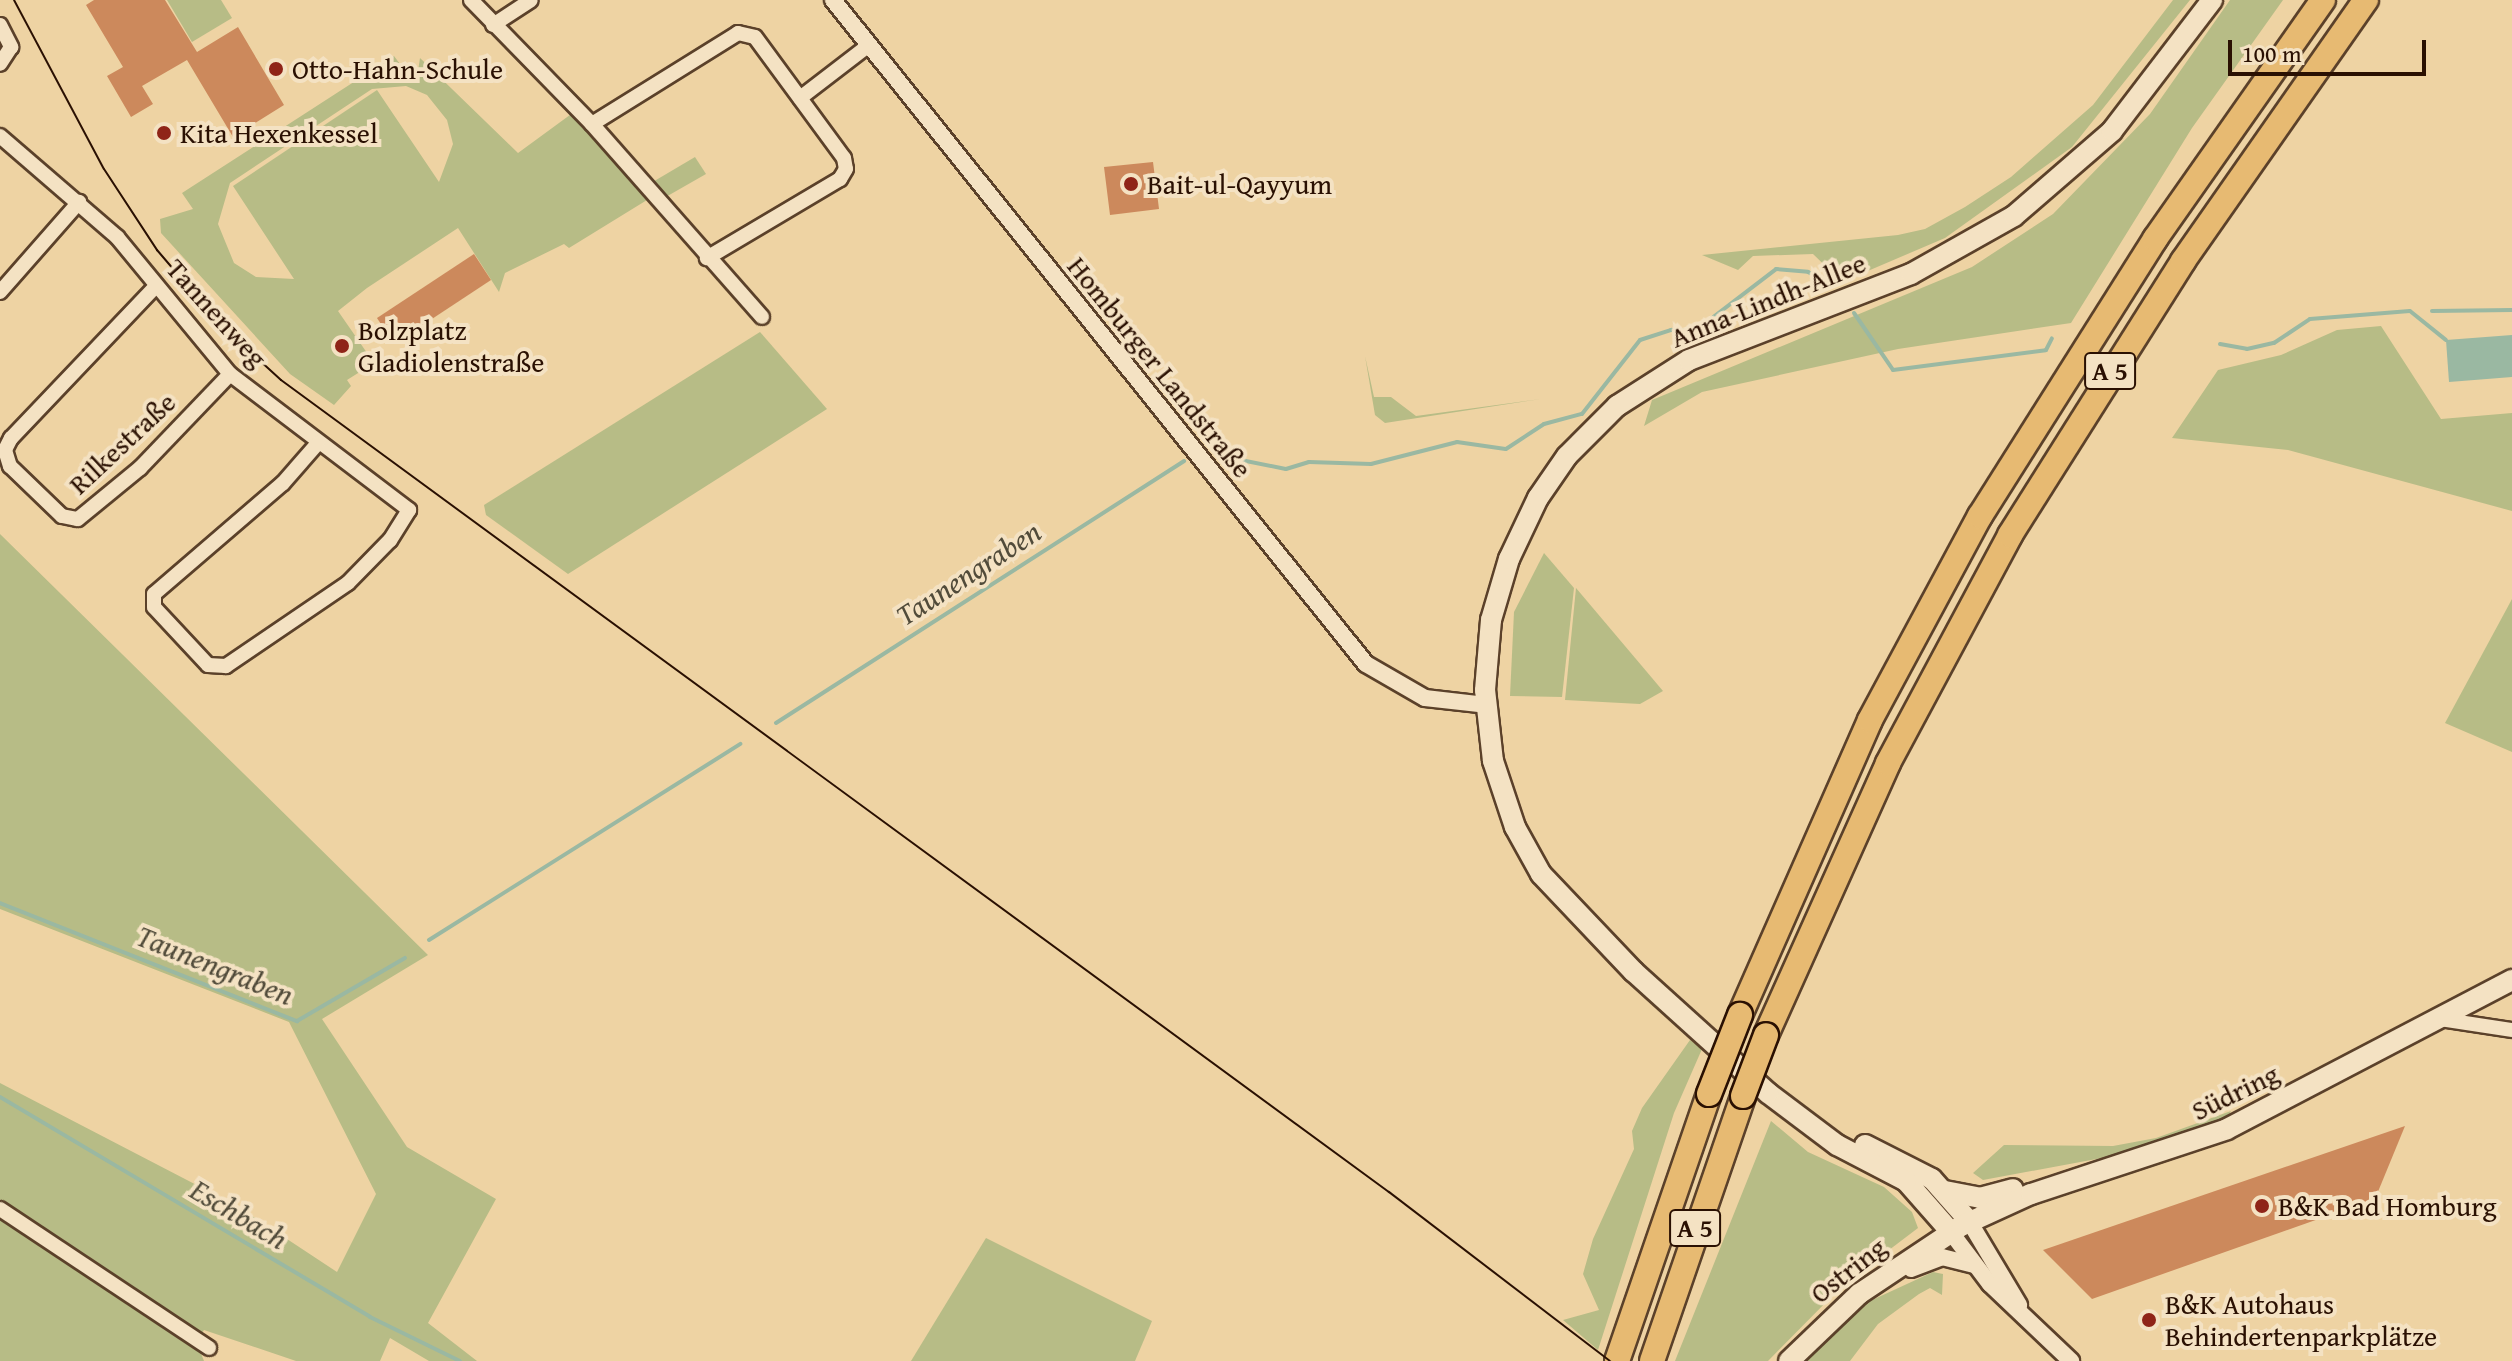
<!DOCTYPE html>
<meta charset="utf-8">
<style>
body{margin:0}
#map{position:relative;width:2512px;height:1361px;overflow:hidden;background:#eed3a3;font-family:"Gentium Book Plus",serif}
div>[style]{position:absolute}
.green>*{inset:0;background:#b7bc86}
.water>*{inset:0;background:#9ab8a2}
.stream>*{height:4px;margin:-2px;padding:0 2px;transform-origin:2px;border-radius:2px;background:#9ab8a2}
.building>*{inset:0;background:#cc895c}
.roads{filter:drop-shadow(2px 0 #5b412a) drop-shadow(-2px 0 #5b412a) drop-shadow(0 2px #5b412a) drop-shadow(0 -2px #5b412a)}
.minor>*{height:14px;margin:-7px;padding:0 7px;transform-origin:7px;border-radius:7px;background:#f4e2c3}
.tertiary>*{height:16px;margin:-8px;padding:0 8px;transform-origin:8px;border-radius:8px;background:#f4e2c3}
.secondary>*{height:20px;margin:-10px;padding:0 10px;transform-origin:10px;border-radius:10px;background:#f4e2c3}
.motorway>*{height:24px;margin:-12px;padding:0 12px;transform-origin:12px;border-radius:12px;background:#e7ba72}
.tram>*{height:2px;margin:-1px;padding:0 1px;transform-origin:1px;border-radius:1px;background:#2a1002}
.bridges{filter:drop-shadow(2px 0 #2a1002) drop-shadow(-2px 0 #2a1002) drop-shadow(0 2px #2a1002) drop-shadow(0 -2px #2a1002)}
.motorway-bridge>*{height:24px;margin:-12px;padding:0 12px;transform-origin:12px;border-radius:12px;background:#e7ba72}
.dots>*{width:22px;height:22px;translate:-50% -50%;box-sizing:border-box;border:4px solid #f4e2c3;border-radius:50%}
span{translate:-50% -50%;white-space:nowrap;text-align:center;line-height:1.15;-webkit-text-stroke:8px #f4e2c3;paint-order:stroke}
.shield-label span{padding:2px 6px;background:#f4e2c3;border:2px solid;border-radius:6px;-webkit-text-stroke-width:0}
.shield-label{font-size:26px;color:#2a1002;font-weight:700}
.poi-label{font-size:28px;color:#2a1002}
.left{translate:0 -50%;text-align:left}
.street-label{font-size:28px;color:#2a1002}
.water-label{font-size:30px;color:#514b3a;font-style:italic}
.scale{position:absolute;left:2228px;top:40px;width:198px;height:36px;box-sizing:border-box;border:4px solid #2a1002;border-top:0;padding-left:10px;font-size:24px;line-height:28px;white-space:nowrap;color:#2a1002;-webkit-text-stroke:6px #f4e2c3;paint-order:stroke}
</style>
<div id="map">
<div class="green">
<div style="clip-path:polygon(167px 0,221px 0,232px 18px,192px 42px)"></div>
<div style="clip-path:polygon(2173px 0,2190px 0,2072px 147px,1945px 238px,1842px 282px,1813px 254px,1753px 256px,1738px 270px,1702px 255px,1898px 235px,1925px 229px,1965px 207px,2011px 177px,2093px 105px)"></div>
<div style="clip-path:polygon(2230px 0,2283px 0,2192px 128px,2071px 323px,1898px 349px,1702px 392px,1644px 426px,1652px 400px,1972px 267px,2053px 214px,2150px 114px)"></div>
<div style="clip-path:polygon(evenodd,394px 56px,403px 68px,395px 74px,417px 78px,420px 58px,518px 153px,574px 112px,647px 200px,569px 248px,564px 244px,505px 273px,499px 292px,458px 228px,367px 288px,338px 311px,374px 363px,347px 380px,351px 386px,334px 405px,290px 374px,161px 233px,160px 219px,193px 209px,182px 193px,394px 56px,406px 86px,427px 95px,447px 120px,453px 144px,439px 182px,377px 90px,233px 186px,294px 279px,256px 277px,234px 263px,218px 224px,230px 183px,372px 89px,406px 86px)"></div>
<div style="clip-path:polygon(695px 157px,706px 174px,664px 198px,651px 183px)"></div>
<div style="clip-path:polygon(2381px 326px,2441px 419px,2512px 413px,2512px 511px,2288px 450px,2172px 438px,2218px 370px,2281px 355px,2337px 330px)"></div>
<div style="clip-path:polygon(760px 332px,827px 409px,568px 574px,486px 515px,484px 505px)"></div>
<div style="clip-path:polygon(1365px 356px,1374px 397px,1391px 397px,1416px 416px,1541px 399px,1385px 423px,1375px 415px)"></div>
<div style="clip-path:polygon(0 534px,428px 955px,322px 1019px,407px 1147px,496px 1199px,428px 1323px,477px 1361px,429px 1361px,390px 1338px,380px 1361px,296px 1361px,204px 1330px,196px 1341px,204px 1361px,0 1361px,0 1083px,237px 1206px,337px 1272px,376px 1194px,289px 1022px,0 909px)"></div>
<div style="clip-path:polygon(1544px 553px,1574px 588px,1562px 697px,1510px 696px,1514px 612px)"></div>
<div style="clip-path:polygon(1576px 588px,1663px 691px,1640px 704px,1565px 700px)"></div>
<div style="clip-path:polygon(2512px 599px,2512px 752px,2445px 723px)"></div>
<div style="clip-path:polygon(1690px 1040px,1702px 1049px,1674px 1113px,1598px 1350px,1563px 1320px,1599px 1310px,1583px 1274px,1593px 1239px,1634px 1149px,1632px 1131px,1642px 1108px)"></div>
<div style="clip-path:polygon(2231px 1111px,2225px 1122px,2118px 1155px,1983px 1180px,1973px 1173px,2004px 1145px,2113px 1146px,2156px 1138px)"></div>
<div style="clip-path:polygon(1771px 1121px,1808px 1152px,1884px 1187px,1912px 1212px,1918px 1228px,1843px 1285px,1768px 1361px,1675px 1361px)"></div>
<div style="clip-path:polygon(986px 1238px,1152px 1321px,1135px 1361px,911px 1361px)"></div>
<div style="clip-path:polygon(1933px 1272px,1943px 1274px,1942px 1295px,1930px 1288px,1919px 1294px,1878px 1324px,1850px 1361px,1804px 1361px,1870px 1301px)"></div>
</div>
<div class="water">
<div style="clip-path:polygon(2512px 335px,2512px 377px,2449px 382px,2446px 340px)"></div>
</div>
<div class="stream">
<div style="left:2432px;top:311px;width:80px;rotate:-0.7deg"></div>
<div style="left:1854px;top:313px;width:69px;rotate:55.6deg"></div>
<div style="left:1893px;top:370px;width:154px;rotate:-7.4deg"></div>
<div style="left:2046px;top:350px;width:13px;rotate:-63deg"></div>
<div style="left:2220px;top:344px;width:27px;rotate:10deg"></div>
<div style="left:2247px;top:349px;width:28px;rotate:-13deg"></div>
<div style="left:2274px;top:343px;width:43px;rotate:-33.7deg"></div>
<div style="left:2310px;top:319px;width:100px;rotate:-4.6deg"></div>
<div style="left:2410px;top:311px;width:46px;rotate:38.9deg"></div>
<div style="left:1221px;top:456px;width:66px;rotate:11.3deg"></div>
<div style="left:1286px;top:469px;width:24px;rotate:-17deg"></div>
<div style="left:1309px;top:462px;width:62px;rotate:1.8deg"></div>
<div style="left:1371px;top:464px;width:89px;rotate:-14.3deg"></div>
<div style="left:1457px;top:442px;width:49px;rotate:8.1deg"></div>
<div style="left:1506px;top:449px;width:45px;rotate:-33.3deg"></div>
<div style="left:1544px;top:424px;width:39px;rotate:-15deg"></div>
<div style="left:1582px;top:414px;width:94px;rotate:-51.9deg"></div>
<div style="left:1640px;top:340px;width:33px;rotate:-18deg"></div>
<div style="left:1671px;top:330px;width:24px;rotate:2deg"></div>
<div style="left:1695px;top:331px;width:102px;rotate:-37.4deg"></div>
<div style="left:1776px;top:269px;width:32px;rotate:5deg"></div>
<div style="left:1808px;top:272px;width:27px;rotate:27deg"></div>
<div style="left:776px;top:723px;width:485px;rotate:-32.7deg"></div>
<div style="left:0;top:903px;width:320px;rotate:21.7deg"></div>
<div style="left:297px;top:1021px;width:125px;rotate:-30.3deg"></div>
<div style="left:429px;top:940px;width:368px;rotate:-32.2deg"></div>
<div style="left:0;top:1097px;width:430px;rotate:30.7deg"></div>
<div style="left:370px;top:1317px;width:100px;rotate:26.1deg"></div>
</div>
<div class="building">
<div style="clip-path:polygon(94px 0,165px 0,197px 52px,238px 27px,284px 105px,233px 137px,187px 60px,142px 86px,153px 104px,131px 117px,107px 76px,123px 67px,86px 5px)"></div>
<div style="clip-path:polygon(1153px 162px,1159px 209px,1110px 215px,1104px 167px)"></div>
<div style="clip-path:polygon(474px 254px,491px 280px,394px 344px,377px 318px)"></div>
<div style="clip-path:polygon(2405px 1126px,2375px 1199px,2092px 1299px,2043px 1250px)"></div>
</div>
<div class="roads">
<div class="minor">
<div style="left:471px;top:0;width:173px;rotate:45.7deg"></div>
<div style="left:592px;top:124px;width:257px;rotate:48.6deg"></div>
<div style="left:0;top:25px;width:25px;rotate:63deg"></div>
<div style="left:11px;top:47px;width:20px;rotate:123deg"></div>
<div style="left:493px;top:25px;width:45px;rotate:-33.3deg"></div>
<div style="left:800px;top:98px;width:87px;rotate:-37.5deg"></div>
<div style="left:592px;top:124px;width:172px;rotate:-31.9deg"></div>
<div style="left:738px;top:33px;width:17px;rotate:13deg"></div>
<div style="left:755px;top:37px;width:150px;rotate:53.7deg"></div>
<div style="left:844px;top:158px;width:11px;rotate:80deg"></div>
<div style="left:846px;top:169px;width:12px;rotate:121deg"></div>
<div style="left:840px;top:179px;width:155px;rotate:149.3deg"></div>
<div style="left:0;top:136px;width:155px;rotate:40.8deg"></div>
<div style="left:117px;top:237px;width:178px;rotate:50.5deg"></div>
<div style="left:230px;top:374px;width:225px;rotate:37.2deg"></div>
<div style="left:409px;top:510px;width:36px;rotate:122deg"></div>
<div style="left:390px;top:540px;width:60px;rotate:134.3deg"></div>
<div style="left:348px;top:583px;width:148px;rotate:145.8deg"></div>
<div style="left:226px;top:666px;width:18px;rotate:-177deg"></div>
<div style="left:208px;top:665px;width:79px;rotate:-133deg"></div>
<div style="left:154px;top:607px;width:13px;rotate:-90deg"></div>
<div style="left:154px;top:594px;width:170px;rotate:-40.7deg"></div>
<div style="left:283px;top:483px;width:52px;rotate:-48.9deg"></div>
<div style="left:156px;top:286px;width:210px;rotate:133.6deg"></div>
<div style="left:11px;top:438px;width:13px;rotate:117deg"></div>
<div style="left:5px;top:450px;width:17px;rotate:73deg"></div>
<div style="left:10px;top:466px;width:72px;rotate:43.9deg"></div>
<div style="left:62px;top:516px;width:16px;rotate:11deg"></div>
<div style="left:78px;top:519px;width:80px;rotate:-39.4deg"></div>
<div style="left:140px;top:468px;width:130px;rotate:-46.2deg"></div>
<div style="left:0;top:292px;width:120px;rotate:-48.7deg"></div>
<div style="left:2439px;top:1019px;width:74px;rotate:8.6deg"></div>
<div style="left:0;top:1209px;width:251px;rotate:33.6deg"></div>
</div>
<div class="tertiary">
<div style="left:833px;top:0;width:851px;rotate:51.25deg"></div>
<div style="left:1366px;top:664px;width:68px;rotate:30deg"></div>
<div style="left:1425px;top:698px;width:61px;rotate:6.5deg"></div>
<div style="left:1969px;top:1221px;width:98px;rotate:59.2deg"></div>
<div style="left:1950px;top:1231px;width:66px;rotate:53deg"></div>
<div style="left:1990px;top:1284px;width:112px;rotate:43.5deg"></div>
<div style="left:1911px;top:1269px;width:33px;rotate:-21deg"></div>
<div style="left:1942px;top:1257px;width:32px;rotate:14deg"></div>
</div>
<div class="secondary">
<div style="left:1865px;top:1145px;width:75px;rotate:26.9deg"></div>
<div style="left:1932px;top:1179px;width:56px;rotate:48.6deg"></div>
<div style="left:1945px;top:1191px;width:36px;rotate:11deg"></div>
<div style="left:1980px;top:1198px;width:34px;rotate:-15deg"></div>
<div style="left:1950px;top:1231px;width:67px;rotate:-131.3deg"></div>
<div style="left:1906px;top:1181px;width:78px;rotate:-152.4deg"></div>
<div style="left:1837px;top:1145px;width:86px;rotate:-143deg"></div>
<div style="left:1768px;top:1093px;width:181px;rotate:-137.9deg"></div>
<div style="left:1634px;top:972px;width:135px;rotate:-133.5deg"></div>
<div style="left:1541px;top:874px;width:54px;rotate:-119deg"></div>
<div style="left:1515px;top:827px;width:70px;rotate:-108.4deg"></div>
<div style="left:1493px;top:761px;width:71px;rotate:-96.4deg"></div>
<div style="left:1485px;top:690px;width:70px;rotate:-85.1deg"></div>
<div style="left:1491px;top:620px;width:64px;rotate:-73.6deg"></div>
<div style="left:1509px;top:559px;width:68px;rotate:-64.6deg"></div>
<div style="left:1538px;top:498px;width:51px;rotate:-55.4deg"></div>
<div style="left:1567px;top:456px;width:71px;rotate:-45deg"></div>
<div style="left:1617px;top:406px;width:85px;rotate:-32.6deg"></div>
<div style="left:1689px;top:360px;width:238px;rotate:-21.2deg"></div>
<div style="left:1911px;top:274px;width:118px;rotate:-29.4deg"></div>
<div style="left:2014px;top:216px;width:130px;rotate:-40.9deg"></div>
<div style="left:2112px;top:131px;width:165px;rotate:-52.6deg"></div>
<div style="left:1789px;top:1361px;width:97px;rotate:-43.7deg"></div>
<div style="left:1859px;top:1294px;width:123px;rotate:-33.7deg"></div>
<div style="left:1961px;top:1226px;width:77px;rotate:-24.6deg"></div>
<div style="left:2031px;top:1194px;width:206px;rotate:-18.3deg"></div>
<div style="left:2227px;top:1129px;width:322px;rotate:-27.6deg"></div>
</div>
<div class="motorway">
<div style="left:1740px;top:1015px;width:322px;rotate:-66.2deg"></div>
<div style="left:1870px;top:720px;width:232px;rotate:-61.7deg"></div>
<div style="left:1980px;top:516px;width:328px;rotate:-57.7deg"></div>
<div style="left:2155px;top:239px;width:292px;rotate:-54.9deg"></div>
<div style="left:1766px;top:1035px;width:298px;rotate:-65.8deg"></div>
<div style="left:1888px;top:763px;width:259px;rotate:-61.8deg"></div>
<div style="left:2010px;top:535px;width:324px;rotate:-57.7deg"></div>
<div style="left:2183px;top:261px;width:319px;rotate:-55deg"></div>
<div style="left:1617px;top:1361px;width:282px;rotate:-71deg"></div>
<div style="left:1652px;top:1361px;width:280px;rotate:-71deg"></div>
</div>
</div>
<div class="tram">
<div style="left:14px;top:0;width:191px;rotate:62deg"></div>
<div style="left:104px;top:169px;width:97px;rotate:56.8deg"></div>
<div style="left:157px;top:250px;width:100px;rotate:49.5deg"></div>
<div style="left:222px;top:326px;width:80px;rotate:42.5deg"></div>
<div style="left:281px;top:380px;width:1374px;rotate:36.24deg"></div>
<div style="left:1389px;top:1192px;width:278px;rotate:37.4deg"></div>
</div>
<div class="bridges">
<div class="motorway-bridge">
<div style="left:1709px;top:1094px;width:85px;rotate:-68.6deg"></div>
<div style="left:1743px;top:1096px;width:65px;rotate:-69.3deg"></div>
</div>
</div>
<div class="dots">
<div style="left:276px;top:69px;background:#8f2418"></div>
<div style="left:164px;top:133px;background:#8f2418"></div>
<div style="left:1131px;top:184px;background:#8f2418"></div>
<div style="left:342px;top:346px;background:#8f2418"></div>
<div style="left:2262px;top:1206px;background:#8f2418"></div>
<div style="left:2149px;top:1320px;background:#8f2418"></div>
</div>
<div class="shield-label">
<span style="left:2110px;top:371px">A 5</span>
<span style="left:1695px;top:1228px">A 5</span>
</div>
<div class="poi-label">
<span class="left" style="left:292px;top:69px">Otto-Hahn-Schule</span>
<span class="left" style="left:180px;top:133px">Kita Hexenkessel</span>
<span class="left" style="left:1147px;top:184px">Bait-ul-Qayyum</span>
<span class="left" style="left:358px;top:346px">Bolzplatz<br>Gladiolenstraße</span>
<span class="left" style="left:2278px;top:1206px">B&amp;K Bad Homburg</span>
<span class="left" style="left:2165px;top:1320px">B&amp;K Autohaus<br>Behindertenparkplätze</span>
</div>
<div class="street-label">
<span style="left:1768px;top:300px;rotate:-22deg">Anna-Lindh-Allee</span>
<span style="left:217px;top:313px;rotate:48deg">Tannenweg</span>
<span style="left:1160px;top:367px;rotate:51deg">Homburger Landstraße</span>
<span style="left:122px;top:443px;rotate:-43deg">Rilkestraße</span>
<span style="left:2235px;top:1092px;rotate:-26deg">Südring</span>
<span style="left:1848px;top:1270px;rotate:-38deg">Ostring</span>
</div>
<div class="water-label">
<span style="left:968px;top:573px;rotate:-33deg">Taunengraben</span>
<span style="left:215px;top:965px;rotate:22deg">Taunengraben</span>
<span style="left:239px;top:1214px;rotate:31deg">Eschbach</span>
</div>
<div class="scale">100 m</div>
</div>
